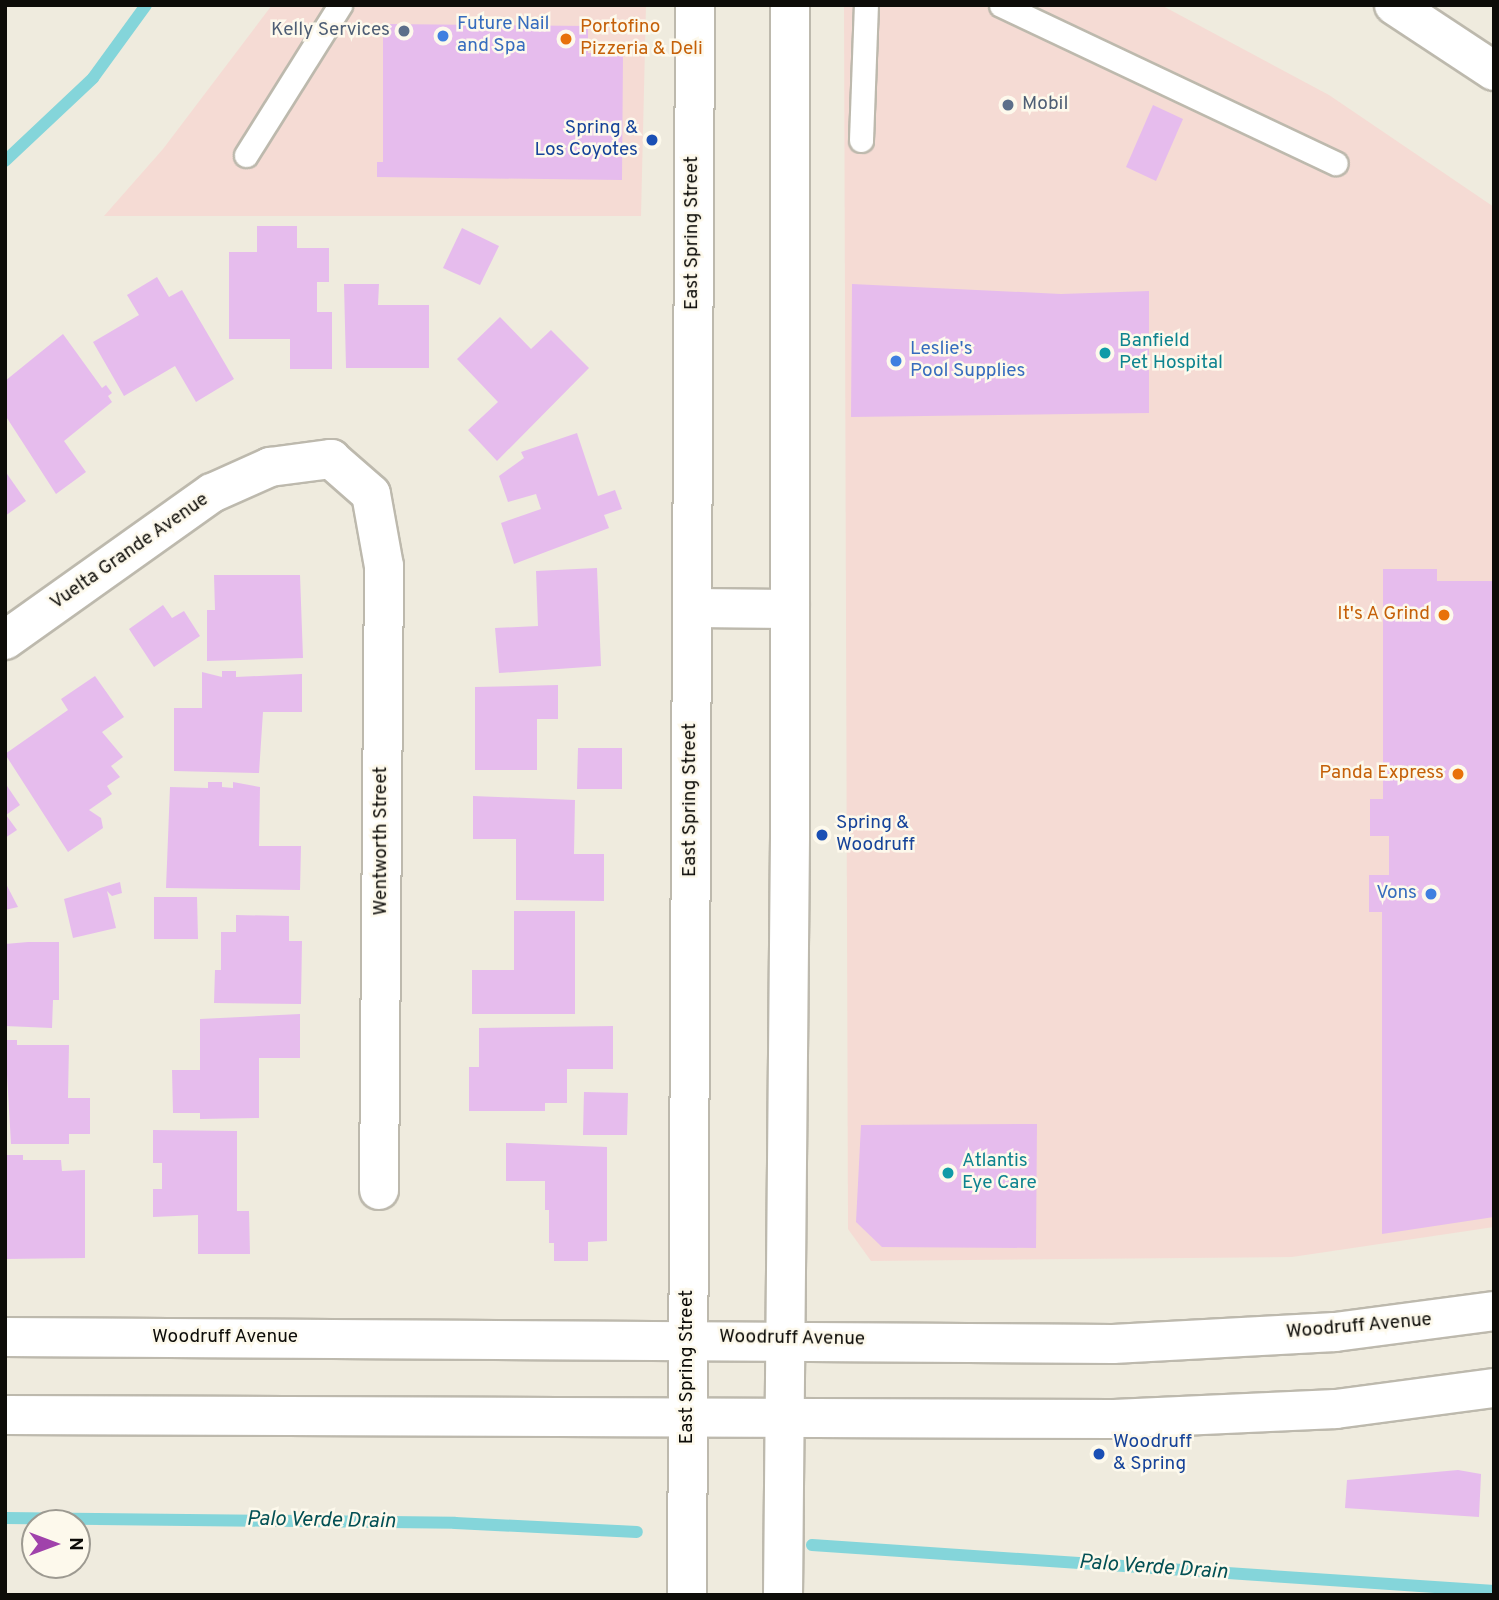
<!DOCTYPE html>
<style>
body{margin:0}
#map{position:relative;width:1499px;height:1600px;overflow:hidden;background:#efebde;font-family:Overpass,sans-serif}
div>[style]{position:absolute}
.commercial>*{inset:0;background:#f5dbd4}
.stream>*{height:12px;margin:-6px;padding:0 6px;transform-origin:6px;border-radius:6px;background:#84d5da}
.building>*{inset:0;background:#e6bced}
.roads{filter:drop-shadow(2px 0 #bdb9ad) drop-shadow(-2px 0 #bdb9ad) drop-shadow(0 2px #bdb9ad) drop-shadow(0 -2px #bdb9ad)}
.service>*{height:23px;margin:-11.5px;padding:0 11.5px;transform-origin:11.5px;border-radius:11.5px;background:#fff}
.minor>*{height:38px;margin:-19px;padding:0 19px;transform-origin:19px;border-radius:19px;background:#fff}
.secondary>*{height:38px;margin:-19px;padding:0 19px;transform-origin:19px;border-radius:19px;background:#fff}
.dots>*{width:19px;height:19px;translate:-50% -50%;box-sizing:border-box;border:4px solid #fdf9ec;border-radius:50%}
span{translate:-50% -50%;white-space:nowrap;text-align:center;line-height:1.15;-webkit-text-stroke:5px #fdf9ec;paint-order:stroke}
.shop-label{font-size:19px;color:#366cbe}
.left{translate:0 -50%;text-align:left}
.right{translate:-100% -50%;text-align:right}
.food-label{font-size:19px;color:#c56008}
.service-label{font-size:19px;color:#4e5e75}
.transit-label{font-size:19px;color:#164399}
.street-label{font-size:19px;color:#0d0c08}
.culture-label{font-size:19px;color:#0d838f}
.water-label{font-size:21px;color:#035054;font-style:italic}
.frame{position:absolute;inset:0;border:7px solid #0d0c08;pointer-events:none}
.north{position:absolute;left:21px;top:1509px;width:70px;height:70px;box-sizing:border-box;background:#fdf9ec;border:2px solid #9d9a91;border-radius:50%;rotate:90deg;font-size:19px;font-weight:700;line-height:28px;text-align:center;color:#0d0c08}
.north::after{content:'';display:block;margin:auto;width:24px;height:32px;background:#a042ab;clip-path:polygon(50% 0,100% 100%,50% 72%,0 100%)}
</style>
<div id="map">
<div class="commercial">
<div style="clip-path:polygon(272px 5px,646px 5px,641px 216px,104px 216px,163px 149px)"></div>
<div style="clip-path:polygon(844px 5px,1161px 5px,1329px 95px,1494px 207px,1494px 1227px,1292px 1257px,871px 1261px,848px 1229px)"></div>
</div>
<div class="stream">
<div style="left:5px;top:161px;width:121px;rotate:-43.3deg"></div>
<div style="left:93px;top:78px;width:90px;rotate:-54deg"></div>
<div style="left:5px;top:1518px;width:450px;rotate:0.6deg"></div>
<div style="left:455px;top:1523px;width:182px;rotate:2.8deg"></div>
<div style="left:812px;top:1545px;width:684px;rotate:3.86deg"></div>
</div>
<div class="building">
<div style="clip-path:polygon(388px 24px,588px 26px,588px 53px,623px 54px,622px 180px,377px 177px,377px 162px,383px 162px,383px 26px)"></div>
<div style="clip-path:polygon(1153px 105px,1183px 119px,1156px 181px,1126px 167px)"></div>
<div style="clip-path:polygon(257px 226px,297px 226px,297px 248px,329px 248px,329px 282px,317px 282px,317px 312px,332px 312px,332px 369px,290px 369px,290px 339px,229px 339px,229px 252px,257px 252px)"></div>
<div style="clip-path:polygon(462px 228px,499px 246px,480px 285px,443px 268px)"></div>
<div style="clip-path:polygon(157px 277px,169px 297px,182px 290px,234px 379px,196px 402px,175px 366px,124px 396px,93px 342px,139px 315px,127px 295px)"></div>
<div style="clip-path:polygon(344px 284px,379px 284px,378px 305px,429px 305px,429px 368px,346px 368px)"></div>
<div style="clip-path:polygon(852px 284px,1061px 294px,1149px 291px,1149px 413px,851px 417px)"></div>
<div style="clip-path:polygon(500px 317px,531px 349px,551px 330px,589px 368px,497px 461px,468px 430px,498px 402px,457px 359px)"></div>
<div style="clip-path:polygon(63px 334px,102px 388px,106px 385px,112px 393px,108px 396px,112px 402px,64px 441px,86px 472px,56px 494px,5px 415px,5px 381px)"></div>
<div style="clip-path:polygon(577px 433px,598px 496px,615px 490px,622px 509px,604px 515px,609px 528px,514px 564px,501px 523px,541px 509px,536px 494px,508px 502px,499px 476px,524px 458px,521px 452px)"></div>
<div style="clip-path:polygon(5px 471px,26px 501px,5px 516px)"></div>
<div style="clip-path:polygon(597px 568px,601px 666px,499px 673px,495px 628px,538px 626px,536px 571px)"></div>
<div style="clip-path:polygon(1383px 569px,1437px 569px,1437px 581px,1494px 581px,1494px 1217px,1382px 1234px,1382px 912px,1369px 912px,1369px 875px,1389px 875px,1389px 836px,1370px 836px,1370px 799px,1383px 799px)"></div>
<div style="clip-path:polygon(214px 575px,300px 575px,303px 658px,207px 661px,207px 610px,215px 610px)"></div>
<div style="clip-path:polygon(163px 605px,172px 618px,184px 611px,200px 636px,154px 667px,129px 629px)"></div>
<div style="clip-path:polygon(222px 671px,236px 671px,236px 677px,302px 674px,302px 712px,263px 712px,259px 773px,174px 771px,174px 708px,202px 708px,202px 672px,222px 677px)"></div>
<div style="clip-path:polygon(95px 676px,124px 717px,102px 732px,123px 757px,111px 766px,120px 777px,107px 786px,112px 794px,89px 810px,101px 818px,103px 828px,68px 852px,5px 754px,68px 710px,61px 699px)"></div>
<div style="clip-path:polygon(558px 685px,558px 719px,537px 719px,537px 770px,475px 770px,475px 687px)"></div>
<div style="clip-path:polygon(578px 748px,622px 748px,622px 789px,577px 789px)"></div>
<div style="clip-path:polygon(208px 782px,222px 782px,222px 787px,233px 788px,233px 782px,260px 787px,259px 846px,301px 846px,300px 890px,166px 888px,170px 787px,208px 788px)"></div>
<div style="clip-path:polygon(5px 783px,20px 805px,6px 815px,17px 830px,5px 838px)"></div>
<div style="clip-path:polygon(473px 796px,575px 800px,574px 854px,604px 854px,604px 901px,516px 900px,516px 839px,473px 839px)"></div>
<div style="clip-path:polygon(5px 882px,18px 907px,5px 910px)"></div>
<div style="clip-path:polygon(120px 882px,122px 893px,112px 896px,107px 891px,116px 928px,73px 938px,64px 899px)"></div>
<div style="clip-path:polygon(154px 897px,197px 897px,198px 939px,154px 939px)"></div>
<div style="clip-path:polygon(514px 911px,575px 911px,575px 1014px,472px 1014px,472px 970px,514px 970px)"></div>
<div style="clip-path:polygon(236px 915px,289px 916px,289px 941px,302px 941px,301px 1004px,214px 1003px,215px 970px,221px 970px,221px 932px,236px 932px)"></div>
<div style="clip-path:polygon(28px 942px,59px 942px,59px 1000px,53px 1000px,52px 1028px,5px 1026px,5px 944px)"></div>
<div style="clip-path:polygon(300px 1014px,300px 1058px,259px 1058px,259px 1118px,200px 1119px,200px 1113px,173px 1113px,172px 1070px,200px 1070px,200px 1019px)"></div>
<div style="clip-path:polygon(613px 1026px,613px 1069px,567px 1069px,567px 1103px,545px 1103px,545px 1111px,469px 1111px,469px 1067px,479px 1067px,479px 1028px)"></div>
<div style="clip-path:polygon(5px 1040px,17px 1040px,17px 1045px,69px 1045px,68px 1098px,90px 1098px,90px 1134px,69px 1134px,69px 1144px,11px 1144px)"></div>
<div style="clip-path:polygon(584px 1092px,628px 1093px,627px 1135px,583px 1135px)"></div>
<div style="clip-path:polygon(1037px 1124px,1036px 1248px,882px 1247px,856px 1222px,861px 1125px)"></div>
<div style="clip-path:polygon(153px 1130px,237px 1131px,237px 1211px,249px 1211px,250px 1254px,198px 1254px,198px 1215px,153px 1217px,153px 1189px,162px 1189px,162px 1163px,153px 1163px)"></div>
<div style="clip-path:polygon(506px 1143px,607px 1147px,607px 1241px,588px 1242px,588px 1261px,554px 1261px,554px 1243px,549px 1243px,549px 1210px,545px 1210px,545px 1181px,506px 1181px)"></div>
<div style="clip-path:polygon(5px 1155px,23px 1155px,23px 1160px,61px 1160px,62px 1171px,85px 1170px,85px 1258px,5px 1259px)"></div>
<div style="clip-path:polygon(1458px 1470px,1481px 1474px,1479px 1517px,1345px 1508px,1347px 1480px)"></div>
</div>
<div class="roads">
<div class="service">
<div style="left:1001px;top:5px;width:370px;rotate:25.3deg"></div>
<div style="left:861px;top:140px;width:135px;rotate:-87.9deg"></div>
<div style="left:246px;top:155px;width:177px;rotate:-57.9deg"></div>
</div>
<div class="minor">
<div style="left:5px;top:640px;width:254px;rotate:-35.4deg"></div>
<div style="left:212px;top:493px;width:64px;rotate:-24.1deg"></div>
<div style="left:270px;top:467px;width:62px;rotate:-7.5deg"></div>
<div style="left:331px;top:459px;width:53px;rotate:41.2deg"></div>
<div style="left:371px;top:494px;width:73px;rotate:79.8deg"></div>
<div style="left:384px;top:566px;width:624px;rotate:90.46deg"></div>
</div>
<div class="secondary">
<div style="left:1394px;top:5px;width:120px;rotate:33.4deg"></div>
<div style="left:693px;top:608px;width:97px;rotate:0.6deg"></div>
<div style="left:5px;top:1337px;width:1108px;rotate:0.36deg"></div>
<div style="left:1113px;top:1344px;width:222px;rotate:-3.1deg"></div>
<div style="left:1335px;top:1332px;width:160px;rotate:-7.5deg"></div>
<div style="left:5px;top:1415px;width:1109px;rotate:0.21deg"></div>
<div style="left:1114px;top:1419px;width:222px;rotate:-2.6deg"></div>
<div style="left:1336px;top:1409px;width:159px;rotate:-7.6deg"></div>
<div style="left:687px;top:1595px;width:1590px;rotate:-89.71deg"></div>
<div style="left:783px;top:1595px;width:760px;rotate:-89.47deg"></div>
<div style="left:790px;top:835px;width:830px;rotate:-90deg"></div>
</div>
</div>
<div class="dots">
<div style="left:404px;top:31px;background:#5c6f8a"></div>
<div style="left:443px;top:36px;background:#3f7fe0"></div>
<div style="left:566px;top:39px;background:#e8710a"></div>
<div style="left:1008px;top:105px;background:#5c6f8a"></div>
<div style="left:652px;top:140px;background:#1a4fb4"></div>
<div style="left:1105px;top:353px;background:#0f9aa8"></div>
<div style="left:896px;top:361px;background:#3f7fe0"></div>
<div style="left:1444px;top:615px;background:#e8710a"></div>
<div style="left:1458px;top:774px;background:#e8710a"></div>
<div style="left:822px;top:835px;background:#1a4fb4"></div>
<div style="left:1431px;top:894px;background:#3f7fe0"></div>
<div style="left:948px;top:1173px;background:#0f9aa8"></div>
<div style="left:1099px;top:1454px;background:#1a4fb4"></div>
</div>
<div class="shop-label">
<span class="left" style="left:457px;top:36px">Future Nail<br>and Spa</span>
<span class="left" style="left:910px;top:361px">Leslie's<br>Pool Supplies</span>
<span class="right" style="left:1417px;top:894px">Vons</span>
</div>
<div class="food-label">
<span class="left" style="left:580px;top:39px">Portofino<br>Pizzeria &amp; Deli</span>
<span class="right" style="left:1430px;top:615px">It's A Grind</span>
<span class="right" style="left:1444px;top:774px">Panda Express</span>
</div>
<div class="service-label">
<span class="right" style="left:390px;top:31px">Kelly Services</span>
<span class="left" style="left:1022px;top:105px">Mobil</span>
</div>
<div class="transit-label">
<span class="right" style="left:638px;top:140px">Spring &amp;<br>Los Coyotes</span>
<span class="left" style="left:836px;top:835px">Spring &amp;<br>Woodruff</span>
<span class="left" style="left:1113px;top:1454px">Woodruff<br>&amp; Spring</span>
</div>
<div class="street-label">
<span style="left:693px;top:233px;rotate:-90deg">East Spring Street</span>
<span style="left:130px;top:552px;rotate:-35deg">Vuelta Grande Avenue</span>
<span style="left:691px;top:800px;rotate:-90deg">East Spring Street</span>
<span style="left:382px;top:841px;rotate:-90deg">Wentworth Street</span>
<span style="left:1359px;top:1327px;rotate:-5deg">Woodruff Avenue</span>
<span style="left:225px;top:1338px">Woodruff Avenue</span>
<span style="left:792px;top:1339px;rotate:1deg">Woodruff Avenue</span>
<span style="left:688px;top:1367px;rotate:-90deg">East Spring Street</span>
</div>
<div class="culture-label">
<span class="left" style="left:1119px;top:353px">Banfield<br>Pet Hospital</span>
<span class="left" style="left:962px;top:1173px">Atlantis<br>Eye Care</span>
</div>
<div class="water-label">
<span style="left:321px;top:1521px;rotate:1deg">Palo Verde Drain</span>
<span style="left:1153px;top:1568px;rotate:4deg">Palo Verde Drain</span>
</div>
<div class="frame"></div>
<div class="north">N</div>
</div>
